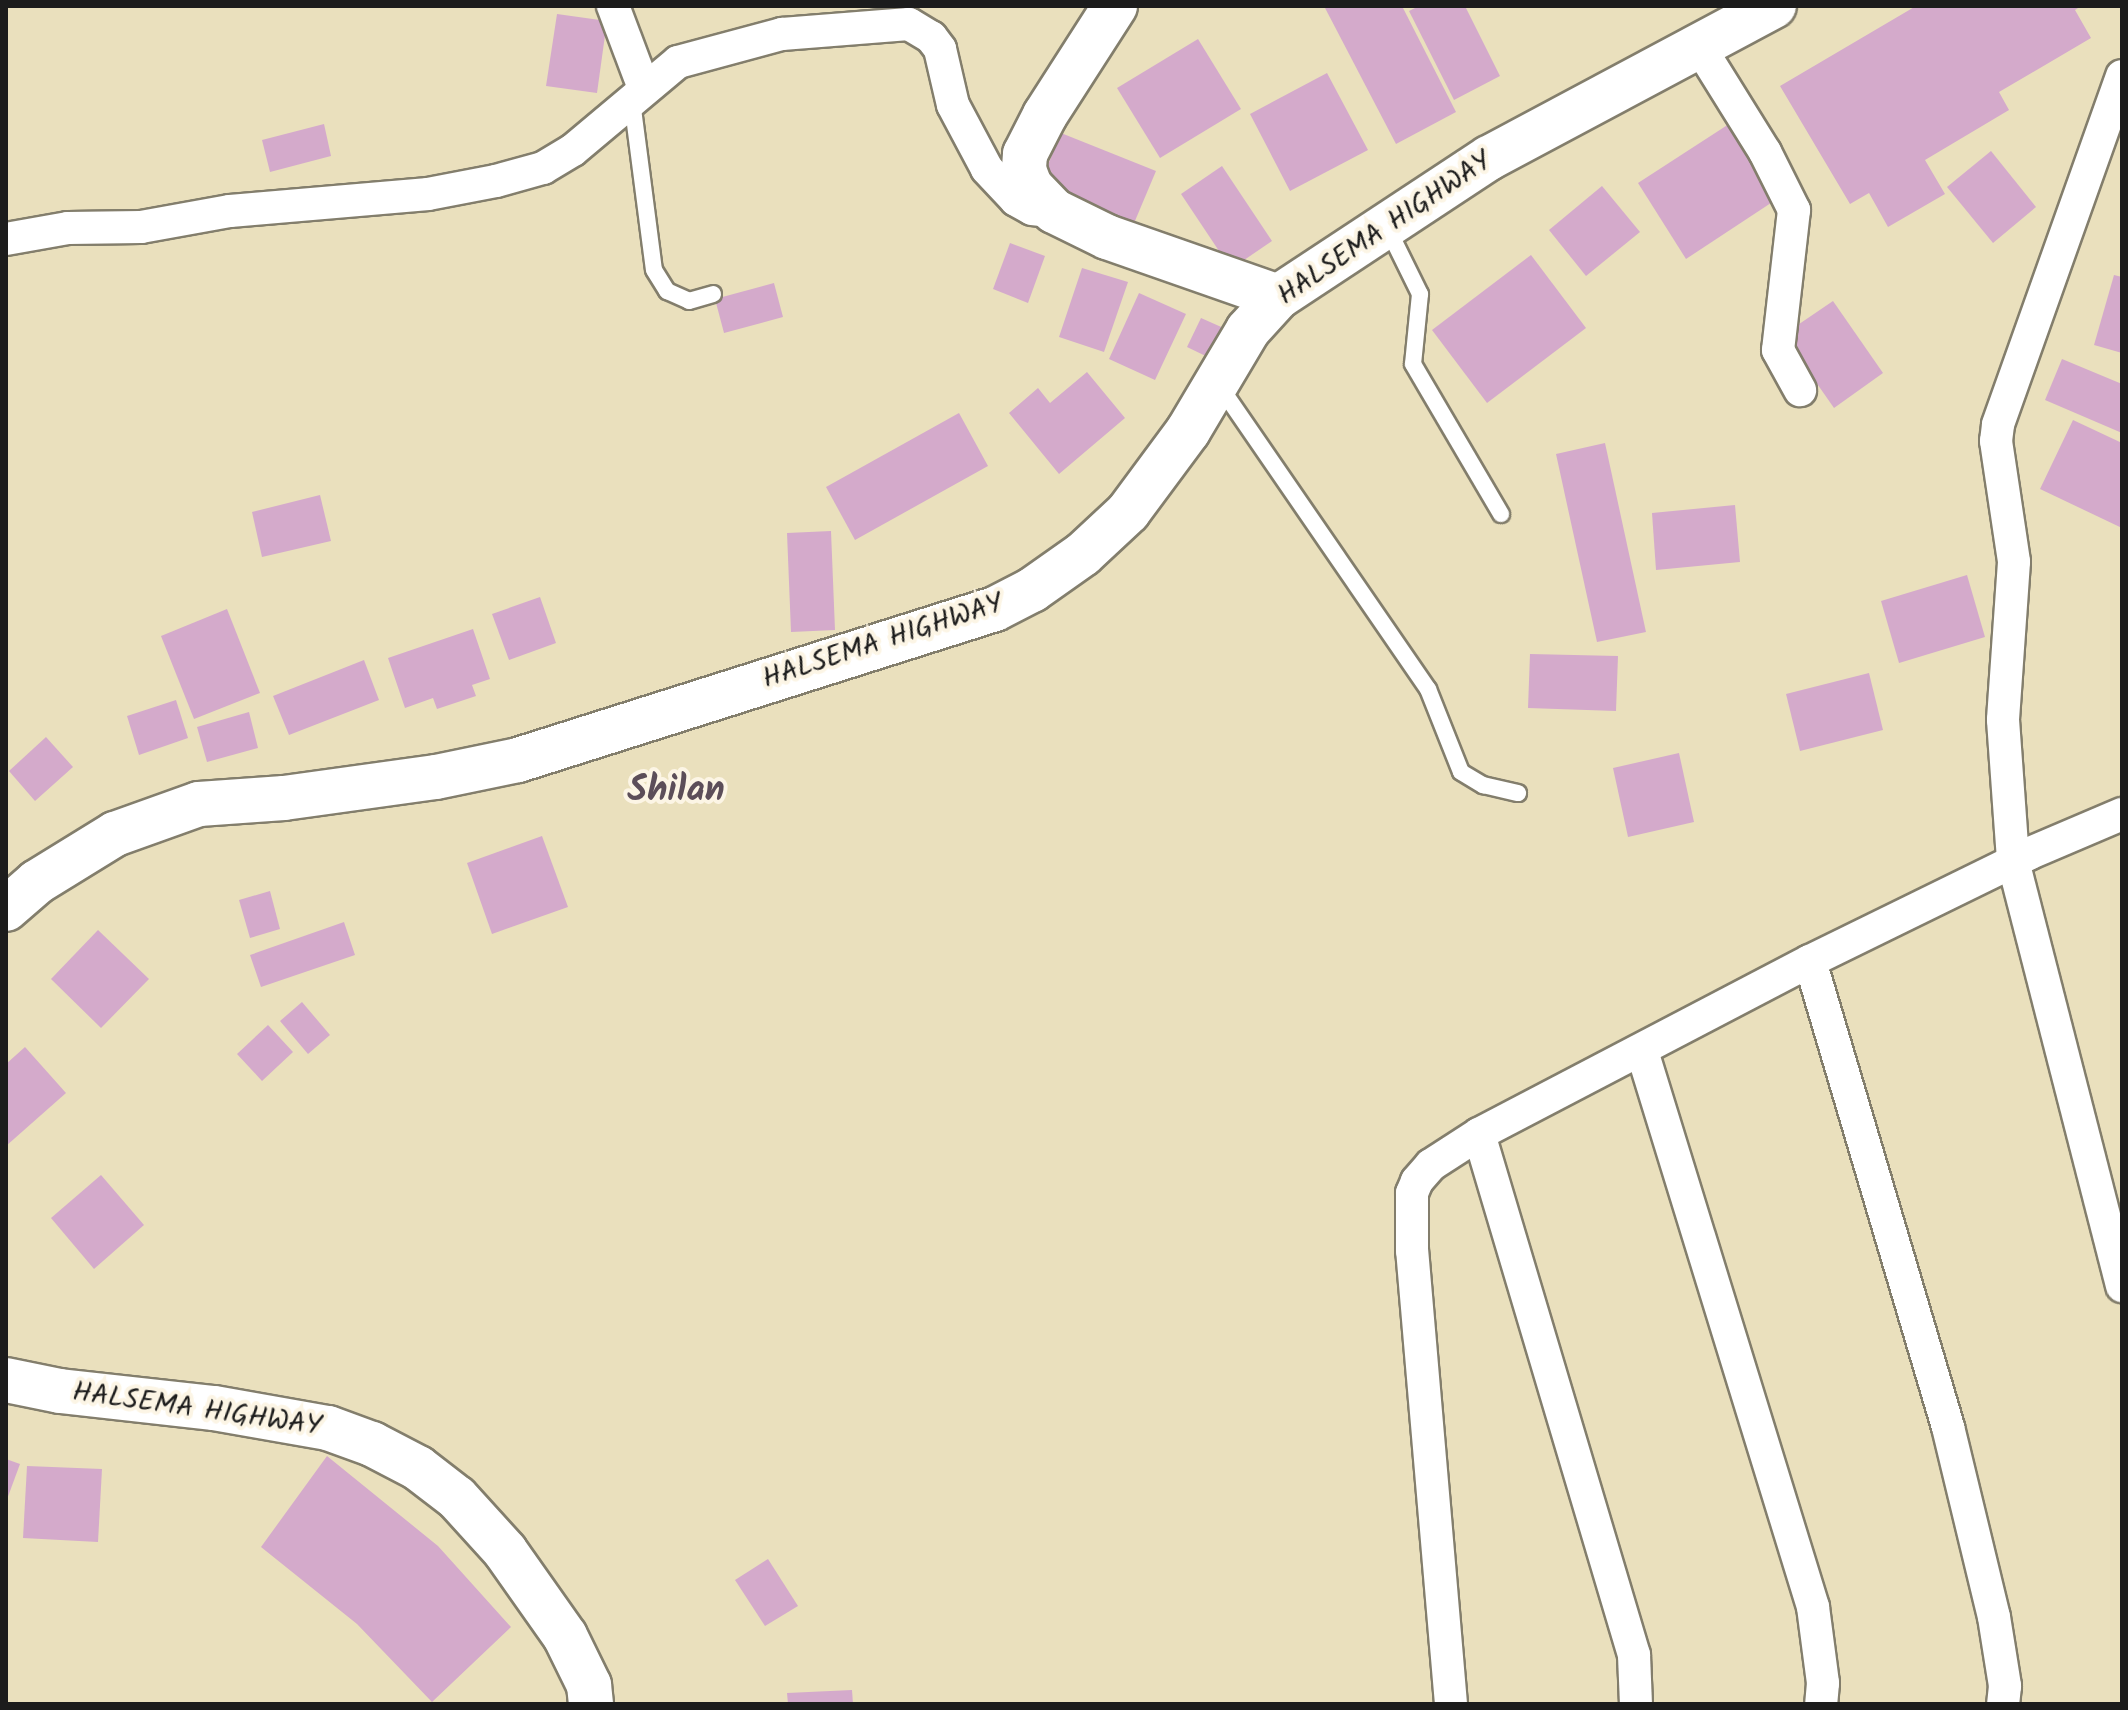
<!DOCTYPE html>
<style>
body{margin:0}
#map{position:relative;width:2128px;height:1710px;overflow:hidden;background:#eae0bd;font-family:Kalam,sans-serif}
div>[style]{position:absolute}
.building>*{inset:0;background:#d4aacb}
.roads{filter:drop-shadow(2px 0 #837e6c) drop-shadow(-2px 0 #837e6c) drop-shadow(0 2px #837e6c) drop-shadow(0 -2px #837e6c)}
.lane>*{height:16px;margin:-8px;padding:0 8px;transform-origin:8px;border-radius:8px;background:#fff}
.street>*{height:32px;margin:-16px;padding:0 16px;transform-origin:16px;border-radius:16px;background:#fff}
.secondary>*{height:44px;margin:-22px;padding:0 22px;transform-origin:22px;border-radius:22px;background:#fff}
.highway>*{height:44px;margin:-22px;padding:0 22px;transform-origin:22px;border-radius:22px;background:#fff}
span{translate:-50% -50%;white-space:nowrap;text-align:center;line-height:1.15;-webkit-text-stroke:8px #fcf5e5;paint-order:stroke}
.street-label{font-size:28px;color:#1c1c1c}
.district-label{font-size:36px;color:#5c4e59;font-weight:700}
.frame{position:absolute;inset:0;border:8px solid #1c1c1c;pointer-events:none}
</style>
<div id="map">
<div class="building">
<div style="clip-path:polygon(1324px 6px,1402px 6px,1456px 112px,1396px 144px)"></div>
<div style="clip-path:polygon(1419px 6px,1465px 6px,1500px 76px,1454px 100px,1409px 11px)"></div>
<div style="clip-path:polygon(1916px 6px,2081px 6px,2075px 10px,2091px 38px,1999px 92px,2009px 110px,1925px 160px,1945px 194px,1888px 227px,1869px 193px,1850px 204px,1780px 86px)"></div>
<div style="clip-path:polygon(557px 14px,607px 21px,597px 93px,546px 86px)"></div>
<div style="clip-path:polygon(1198px 39px,1241px 109px,1160px 158px,1117px 88px)"></div>
<div style="clip-path:polygon(1327px 73px,1368px 150px,1290px 191px,1250px 114px)"></div>
<div style="clip-path:polygon(324px 124px,331px 156px,270px 172px,262px 140px)"></div>
<div style="clip-path:polygon(1729px 124px,1777px 199px,1686px 259px,1638px 183px)"></div>
<div style="clip-path:polygon(1061px 133px,1156px 171px,1132px 228px,1038px 189px)"></div>
<div style="clip-path:polygon(1991px 151px,2036px 207px,1993px 243px,1947px 187px)"></div>
<div style="clip-path:polygon(1222px 166px,1272px 241px,1231px 269px,1181px 194px)"></div>
<div style="clip-path:polygon(1602px 186px,1640px 232px,1586px 276px,1549px 230px)"></div>
<div style="clip-path:polygon(1010px 243px,1045px 256px,1028px 303px,993px 289px)"></div>
<div style="clip-path:polygon(1531px 255px,1586px 328px,1487px 403px,1432px 330px)"></div>
<div style="clip-path:polygon(1082px 268px,1128px 282px,1104px 352px,1059px 337px)"></div>
<div style="clip-path:polygon(2114px 275px,2122px 277px,2122px 353px,2094px 345px)"></div>
<div style="clip-path:polygon(774px 283px,783px 317px,724px 333px,715px 299px)"></div>
<div style="clip-path:polygon(1139px 293px,1186px 314px,1155px 380px,1109px 359px)"></div>
<div style="clip-path:polygon(1833px 301px,1883px 373px,1834px 408px,1783px 335px)"></div>
<div style="clip-path:polygon(1201px 318px,1228px 330px,1214px 360px,1187px 347px)"></div>
<div style="clip-path:polygon(2062px 359px,2122px 384px,2122px 433px,2045px 400px)"></div>
<div style="clip-path:polygon(1087px 372px,1125px 418px,1059px 474px,1009px 413px,1038px 388px,1050px 403px)"></div>
<div style="clip-path:polygon(959px 413px,988px 466px,855px 540px,826px 487px)"></div>
<div style="clip-path:polygon(2073px 420px,2122px 443px,2122px 528px,2040px 489px)"></div>
<div style="clip-path:polygon(1605px 443px,1646px 632px,1597px 642px,1556px 454px)"></div>
<div style="clip-path:polygon(320px 495px,331px 541px,262px 557px,252px 512px)"></div>
<div style="clip-path:polygon(1735px 505px,1740px 562px,1656px 570px,1652px 513px)"></div>
<div style="clip-path:polygon(831px 531px,835px 630px,791px 632px,787px 533px)"></div>
<div style="clip-path:polygon(1967px 575px,1985px 637px,1899px 663px,1881px 601px)"></div>
<div style="clip-path:polygon(540px 597px,556px 643px,509px 660px,492px 614px)"></div>
<div style="clip-path:polygon(227px 609px,260px 693px,194px 719px,161px 636px)"></div>
<div style="clip-path:polygon(473px 629px,490px 679px,472px 685px,476px 696px,437px 709px,433px 698px,405px 708px,388px 658px)"></div>
<div style="clip-path:polygon(1530px 654px,1618px 656px,1616px 711px,1528px 708px)"></div>
<div style="clip-path:polygon(364px 660px,379px 700px,289px 735px,273px 696px)"></div>
<div style="clip-path:polygon(1869px 673px,1883px 730px,1800px 751px,1786px 694px)"></div>
<div style="clip-path:polygon(176px 700px,188px 738px,139px 755px,127px 716px)"></div>
<div style="clip-path:polygon(249px 712px,258px 748px,207px 762px,197px 727px)"></div>
<div style="clip-path:polygon(46px 737px,73px 767px,35px 801px,9px 771px)"></div>
<div style="clip-path:polygon(1679px 753px,1694px 822px,1628px 837px,1613px 768px)"></div>
<div style="clip-path:polygon(542px 836px,568px 907px,492px 934px,467px 863px)"></div>
<div style="clip-path:polygon(270px 891px,280px 929px,250px 938px,239px 900px)"></div>
<div style="clip-path:polygon(344px 922px,355px 955px,261px 987px,250px 955px)"></div>
<div style="clip-path:polygon(98px 930px,149px 979px,101px 1028px,51px 979px)"></div>
<div style="clip-path:polygon(302px 1002px,330px 1035px,308px 1054px,280px 1021px)"></div>
<div style="clip-path:polygon(268px 1025px,293px 1052px,262px 1081px,237px 1054px)"></div>
<div style="clip-path:polygon(25px 1047px,66px 1093px,6px 1146px,6px 1064px)"></div>
<div style="clip-path:polygon(101px 1175px,144px 1225px,94px 1269px,51px 1218px)"></div>
<div style="clip-path:polygon(327px 1456px,438px 1546px,511px 1627px,432px 1702px,357px 1624px,261px 1547px)"></div>
<div style="clip-path:polygon(6px 1459px,20px 1464px,6px 1502px)"></div>
<div style="clip-path:polygon(27px 1466px,102px 1469px,98px 1542px,23px 1538px)"></div>
<div style="clip-path:polygon(768px 1559px,798px 1606px,765px 1626px,735px 1580px)"></div>
<div style="clip-path:polygon(852px 1690px,853px 1704px,788px 1704px,787px 1693px)"></div>
</div>
<div class="roads">
<div class="lane">
<div style="left:632px;top:101px;width:170px;rotate:82.6deg"></div>
<div style="left:654px;top:270px;width:25px;rotate:58deg"></div>
<div style="left:667px;top:291px;width:24px;rotate:24deg"></div>
<div style="left:689px;top:301px;width:25px;rotate:-16deg"></div>
<div style="left:1387px;top:227px;width:75px;rotate:63.8deg"></div>
<div style="left:1420px;top:294px;width:70px;rotate:95.7deg"></div>
<div style="left:1413px;top:364px;width:174px;rotate:59.6deg"></div>
<div style="left:1219px;top:385px;width:369px;rotate:55.5deg"></div>
<div style="left:1428px;top:689px;width:89px;rotate:68.3deg"></div>
<div style="left:1461px;top:772px;width:26px;rotate:31deg"></div>
<div style="left:1483px;top:785px;width:36px;rotate:13deg"></div>
</div>
<div class="street">
<div style="left:613px;top:6px;width:88px;rotate:69.3deg"></div>
<div style="left:1699px;top:46px;width:125px;rotate:58.1deg"></div>
<div style="left:1765px;top:152px;width:65px;rotate:63.4deg"></div>
<div style="left:1794px;top:210px;width:141px;rotate:96.5deg"></div>
<div style="left:1778px;top:350px;width:46px;rotate:61.2deg"></div>
<div style="left:2122px;top:76px;width:370px;rotate:109.6deg"></div>
<div style="left:1998px;top:425px;width:16px;rotate:97deg"></div>
<div style="left:1996px;top:441px;width:122px;rotate:81.5deg"></div>
<div style="left:2014px;top:562px;width:158px;rotate:94deg"></div>
<div style="left:2003px;top:720px;width:141px;rotate:85.9deg"></div>
<div style="left:2013px;top:861px;width:439px;rotate:75.6deg"></div>
<div style="left:6px;top:239px;width:63px;rotate:-10.1deg"></div>
<div style="left:68px;top:228px;width:73px;rotate:-0.8deg"></div>
<div style="left:141px;top:227px;width:90px;rotate:-10.2deg"></div>
<div style="left:230px;top:211px;width:199px;rotate:-4.9deg"></div>
<div style="left:428px;top:194px;width:69px;rotate:-10.8deg"></div>
<div style="left:496px;top:181px;width:49px;rotate:-15.5deg"></div>
<div style="left:543px;top:168px;width:35px;rotate:-31deg"></div>
<div style="left:573px;top:150px;width:137px;rotate:-40deg"></div>
<div style="left:678px;top:62px;width:108px;rotate:-15.1deg"></div>
<div style="left:782px;top:34px;width:127px;rotate:-4.5deg"></div>
<div style="left:909px;top:24px;width:26px;rotate:31deg"></div>
<div style="left:931px;top:37px;width:15px;rotate:53deg"></div>
<div style="left:940px;top:49px;width:57px;rotate:76.9deg"></div>
<div style="left:953px;top:105px;width:72px;rotate:62deg"></div>
<div style="left:987px;top:169px;width:42px;rotate:46.9deg"></div>
<div style="left:1016px;top:200px;width:18px;rotate:29deg"></div>
<div style="left:1032px;top:209px;width:19px;rotate:6deg"></div>
<div style="left:1810px;top:961px;width:486px;rotate:73.5deg"></div>
<div style="left:1948px;top:1427px;width:195px;rotate:76.4deg"></div>
<div style="left:1994px;top:1617px;width:70px;rotate:80.9deg"></div>
<div style="left:2005px;top:1686px;width:18px;rotate:96deg"></div>
<div style="left:1642px;top:1051px;width:582px;rotate:72.9deg"></div>
<div style="left:1813px;top:1607px;width:77px;rotate:82.5deg"></div>
<div style="left:1823px;top:1683px;width:21px;rotate:95deg"></div>
<div style="left:1479px;top:1134px;width:544px;rotate:73.43deg"></div>
<div style="left:1634px;top:1655px;width:49px;rotate:87.7deg"></div>
<div style="left:1451px;top:1704px;width:455px;rotate:-94.9deg"></div>
<div style="left:1412px;top:1251px;width:58px;rotate:-90deg"></div>
<div style="left:1412px;top:1193px;width:13px;rotate:-67deg"></div>
<div style="left:1417px;top:1181px;width:21px;rotate:-49deg"></div>
<div style="left:1431px;top:1165px;width:57px;rotate:-32.9deg"></div>
<div style="left:1479px;top:1134px;width:373px;rotate:-27.6deg"></div>
<div style="left:1810px;top:961px;width:243px;rotate:-26.1deg"></div>
<div style="left:2028px;top:854px;width:102px;rotate:-23.1deg"></div>
</div>
<div class="secondary">
<div style="left:1115px;top:6px;width:130px;rotate:122.7deg"></div>
<div style="left:1045px;top:115px;width:44px;rotate:117.1deg"></div>
<div style="left:1025px;top:154px;width:16px;rotate:94deg"></div>
<div style="left:1024px;top:170px;width:17px;rotate:69deg"></div>
<div style="left:1030px;top:186px;width:35px;rotate:46deg"></div>
<div style="left:1054px;top:211px;width:59px;rotate:26.1deg"></div>
<div style="left:1107px;top:237px;width:181px;rotate:19.3deg"></div>
</div>
<div class="highway">
<div style="left:6px;top:909px;width:41px;rotate:-41.1deg"></div>
<div style="left:37px;top:882px;width:92px;rotate:-31.6deg"></div>
<div style="left:115px;top:834px;width:89px;rotate:-19.7deg"></div>
<div style="left:199px;top:804px;width:85px;rotate:-4deg"></div>
<div style="left:284px;top:798px;width:153px;rotate:-7.9deg"></div>
<div style="left:436px;top:777px;width:84px;rotate:-11.7deg"></div>
<div style="left:518px;top:760px;width:500px;rotate:-17.57deg"></div>
<div style="left:995px;top:609px;width:42px;rotate:-27.2deg"></div>
<div style="left:1032px;top:590px;width:62px;rotate:-35.2deg"></div>
<div style="left:1083px;top:554px;width:62px;rotate:-43deg"></div>
<div style="left:1128px;top:512px;width:101px;rotate:-53.5deg"></div>
<div style="left:1188px;top:431px;width:117px;rotate:-59.3deg"></div>
<div style="left:1248px;top:330px;width:45px;rotate:-47.7deg"></div>
<div style="left:1278px;top:297px;width:253px;rotate:-33.4deg"></div>
<div style="left:1489px;top:158px;width:323px;rotate:-28.1deg"></div>
<div style="left:6px;top:1380px;width:55px;rotate:11.5deg"></div>
<div style="left:60px;top:1391px;width:155px;rotate:6.3deg"></div>
<div style="left:214px;top:1408px;width:116px;rotate:10deg"></div>
<div style="left:328px;top:1428px;width:47px;rotate:20deg"></div>
<div style="left:372px;top:1444px;width:52px;rotate:27.6deg"></div>
<div style="left:418px;top:1468px;width:49px;rotate:37.6deg"></div>
<div style="left:457px;top:1498px;width:72px;rotate:47.8deg"></div>
<div style="left:505px;top:1551px;width:104px;rotate:54.8deg"></div>
<div style="left:565px;top:1636px;width:55px;rotate:63.9deg"></div>
<div style="left:589px;top:1685px;width:19px;rotate:84deg"></div>
</div>
</div>
<div class="street-label">
<span style="left:1385px;top:229px;rotate:-34deg">HALSEMA HIGHWAY</span>
<span style="left:883px;top:642px;rotate:-18deg">HALSEMA HIGHWAY</span>
<span style="left:197px;top:1410px;rotate:8deg">HALSEMA HIGHWAY</span>
</div>
<div class="district-label">
<span style="left:676px;top:791px">Shilan</span>
</div>
<div class="frame"></div>
</div>
